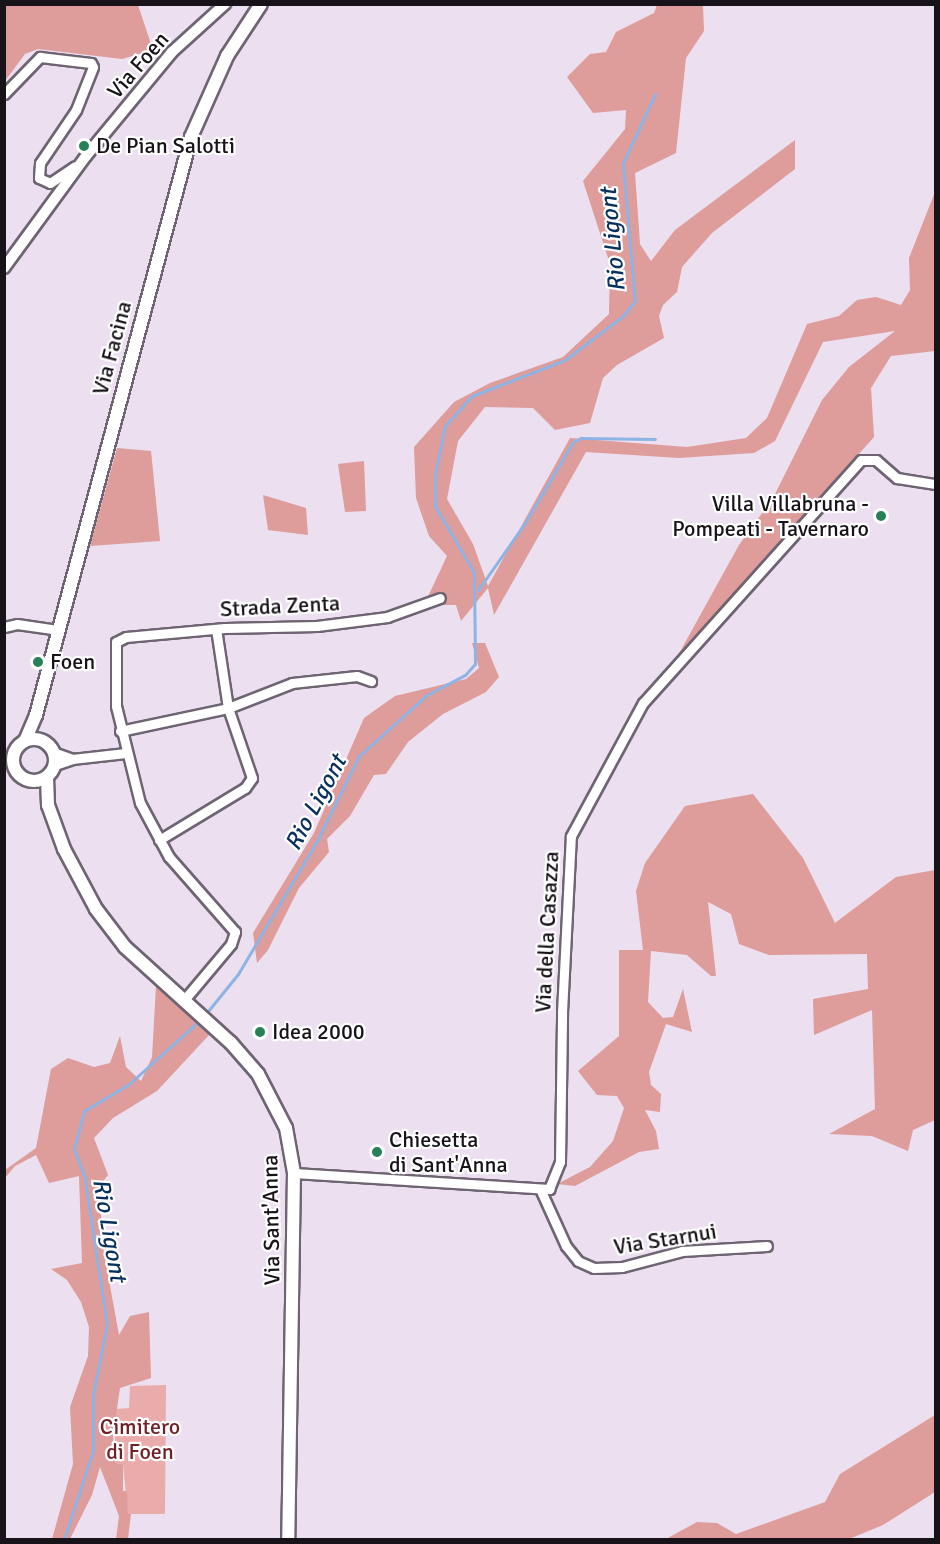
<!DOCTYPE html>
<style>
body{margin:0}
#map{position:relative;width:940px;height:1544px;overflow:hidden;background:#ebdff0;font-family:Signika,sans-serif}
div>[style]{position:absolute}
.green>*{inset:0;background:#eaacaa}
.forest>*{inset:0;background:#de9c9a}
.stream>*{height:3px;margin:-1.5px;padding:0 1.5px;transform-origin:1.5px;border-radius:1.5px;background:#8db4e4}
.roads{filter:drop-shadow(2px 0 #6e6472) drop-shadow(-2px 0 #6e6472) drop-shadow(0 2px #6e6472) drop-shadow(0 -2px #6e6472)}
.minor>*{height:9px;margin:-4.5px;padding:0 4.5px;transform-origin:4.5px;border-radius:4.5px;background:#fff}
.tertiary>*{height:10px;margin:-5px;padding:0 5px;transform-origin:5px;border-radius:5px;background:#fff}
.secondary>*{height:12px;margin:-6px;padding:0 6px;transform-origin:6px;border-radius:6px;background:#fff}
.secondary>.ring{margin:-6px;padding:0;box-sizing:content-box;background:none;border:12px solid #fff;border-radius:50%}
.dots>*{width:16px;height:16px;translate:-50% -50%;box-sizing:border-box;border:3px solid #fff;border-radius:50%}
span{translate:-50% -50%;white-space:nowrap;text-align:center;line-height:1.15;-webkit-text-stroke:4.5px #fff;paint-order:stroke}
.street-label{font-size:22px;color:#171319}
.poi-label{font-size:22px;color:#171319}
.left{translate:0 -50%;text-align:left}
.right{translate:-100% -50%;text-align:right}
.park-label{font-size:22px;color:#702126}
.water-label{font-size:24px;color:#07315c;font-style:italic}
.frame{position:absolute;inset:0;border:6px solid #171319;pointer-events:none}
</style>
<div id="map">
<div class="green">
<div style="clip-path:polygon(166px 1385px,165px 1514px,128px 1514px,123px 1464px,115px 1463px,115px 1409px,129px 1408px,130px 1386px)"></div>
</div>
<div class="forest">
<div style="clip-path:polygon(5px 4px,138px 5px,153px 50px,122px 59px,38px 49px,25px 54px,5px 81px)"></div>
<div style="clip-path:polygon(657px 5px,703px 5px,704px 31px,686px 58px,676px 153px,635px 173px,640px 244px,651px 261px,675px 230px,795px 140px,795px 169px,712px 233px,682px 267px,677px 292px,663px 305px,659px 316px,664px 338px,617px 365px,603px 378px,590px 423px,555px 430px,533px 408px,485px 407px,458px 441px,447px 499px,473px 544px,488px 586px,570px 438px,687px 447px,746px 438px,767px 418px,807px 324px,839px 316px,857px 300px,876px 297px,901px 305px,910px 290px,909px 258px,935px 192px,935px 351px,891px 356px,871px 388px,874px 437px,676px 659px,739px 545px,773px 498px,822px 400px,849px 367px,895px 331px,823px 342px,775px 441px,754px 453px,679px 458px,586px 452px,494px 615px,488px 588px,461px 621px,456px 605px,424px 605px,447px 556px,429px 536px,416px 498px,414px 447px,454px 402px,490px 383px,563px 357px,609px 314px,610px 264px,583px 181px,625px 129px,626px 110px,593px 113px,567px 77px,590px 54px,606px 52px,616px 32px,654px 13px)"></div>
<div style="clip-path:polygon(117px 448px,151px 451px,160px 541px,90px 546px)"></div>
<div style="clip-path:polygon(364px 461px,366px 511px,345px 512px,338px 464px)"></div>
<div style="clip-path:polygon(263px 495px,306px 508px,308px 535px,268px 530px)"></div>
<div style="clip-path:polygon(472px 643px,485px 643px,499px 677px,486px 692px,443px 714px,408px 742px,386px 774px,374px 775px,350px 816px,327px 839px,329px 852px,299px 888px,268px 950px,257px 963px,253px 933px,314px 833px,364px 718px,395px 696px,466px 679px,479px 668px)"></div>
<div style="clip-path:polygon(753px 794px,803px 858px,835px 923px,896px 877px,935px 870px,935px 1120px,913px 1130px,908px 1151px,872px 1136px,829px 1134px,875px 1109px,872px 1010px,814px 1035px,813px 999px,868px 989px,867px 954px,769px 955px,739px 944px,731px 914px,708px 902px,716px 976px,711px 976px,687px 955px,651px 951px,648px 1002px,663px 1018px,673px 1017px,683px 989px,692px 1032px,666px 1024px,649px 1072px,651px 1085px,661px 1094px,660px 1112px,645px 1110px,656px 1131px,659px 1149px,639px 1152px,575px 1186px,557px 1184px,590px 1167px,613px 1141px,624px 1108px,617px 1096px,597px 1095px,578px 1071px,619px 1036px,619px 950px,643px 950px,636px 891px,645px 863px,685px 806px)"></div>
<div style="clip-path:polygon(156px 986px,210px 1034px,157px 1091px,113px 1118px,94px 1138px,108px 1175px,100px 1185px,102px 1242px,119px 1335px,130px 1316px,149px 1312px,151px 1378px,120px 1388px,113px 1436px,115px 1463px,123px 1464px,123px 1491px,127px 1491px,128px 1514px,131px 1514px,128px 1539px,116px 1539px,119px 1516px,100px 1467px,92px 1495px,70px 1539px,52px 1539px,73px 1464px,70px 1407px,88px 1356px,89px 1327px,81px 1302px,67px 1280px,51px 1269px,82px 1263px,79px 1176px,49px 1183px,36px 1155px,15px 1166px,5px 1178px,5px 1170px,36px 1148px,51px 1069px,68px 1058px,94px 1067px,110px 1063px,120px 1036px,126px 1067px,141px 1081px,152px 1057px)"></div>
<div style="clip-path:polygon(935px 1415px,935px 1492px,883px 1525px,849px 1539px,666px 1539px,697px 1522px,717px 1523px,736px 1534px,825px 1502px,840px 1474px)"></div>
</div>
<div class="stream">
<div style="left:478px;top:590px;width:82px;rotate:-55deg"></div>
<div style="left:525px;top:523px;width:94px;rotate:-59.3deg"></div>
<div style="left:573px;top:442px;width:9px;rotate:-27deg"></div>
<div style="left:581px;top:438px;width:74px;rotate:0.8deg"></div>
<div style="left:204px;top:1016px;width:54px;rotate:-51deg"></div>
<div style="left:238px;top:974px;width:157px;rotate:-59.3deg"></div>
<div style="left:318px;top:839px;width:93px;rotate:-63.7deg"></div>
<div style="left:359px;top:756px;width:91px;rotate:-41.9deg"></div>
<div style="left:427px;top:695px;width:43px;rotate:-27.8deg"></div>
<div style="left:465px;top:675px;width:15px;rotate:-48deg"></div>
<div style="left:475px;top:664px;width:92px;rotate:-90.6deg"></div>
<div style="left:474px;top:572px;width:77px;rotate:-120.6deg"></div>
<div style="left:435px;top:506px;width:31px;rotate:-90deg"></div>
<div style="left:435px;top:475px;width:50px;rotate:-78.5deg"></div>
<div style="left:445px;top:426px;width:40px;rotate:-48deg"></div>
<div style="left:472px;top:396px;width:100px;rotate:-21.2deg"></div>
<div style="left:565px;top:360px;width:74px;rotate:-37.3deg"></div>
<div style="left:624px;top:315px;width:18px;rotate:-52deg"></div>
<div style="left:635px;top:301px;width:139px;rotate:-95deg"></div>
<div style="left:623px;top:163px;width:76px;rotate:-65.1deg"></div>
<div style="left:64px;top:1540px;width:94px;rotate:-72deg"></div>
<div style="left:93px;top:1451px;width:56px;rotate:-90deg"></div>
<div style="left:93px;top:1395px;width:72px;rotate:-78.8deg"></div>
<div style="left:107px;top:1324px;width:148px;rotate:-98.6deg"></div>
<div style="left:85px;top:1178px;width:31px;rotate:-111deg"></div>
<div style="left:74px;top:1149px;width:39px;rotate:-75deg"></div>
<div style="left:84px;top:1111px;width:52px;rotate:-31deg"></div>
<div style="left:129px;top:1084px;width:94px;rotate:-42deg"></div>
</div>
<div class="roads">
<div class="minor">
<div style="left:4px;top:94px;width:52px;rotate:-45.8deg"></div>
<div style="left:40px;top:57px;width:51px;rotate:6.7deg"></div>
<div style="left:91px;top:63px;width:4px;rotate:63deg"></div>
<div style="left:93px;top:67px;width:46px;rotate:111.6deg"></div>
<div style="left:76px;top:110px;width:64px;rotate:124.2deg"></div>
<div style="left:40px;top:163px;width:15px;rotate:94deg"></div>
<div style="left:39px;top:178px;width:12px;rotate:24deg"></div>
<div style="left:50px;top:183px;width:30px;rotate:-34deg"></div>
<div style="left:4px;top:627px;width:13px;rotate:-13deg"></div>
<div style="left:17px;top:624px;width:41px;rotate:8.3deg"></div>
<div style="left:120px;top:731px;width:110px;rotate:-12deg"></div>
<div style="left:228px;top:708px;width:69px;rotate:-21.3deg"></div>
<div style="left:292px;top:683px;width:65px;rotate:-6.1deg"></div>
<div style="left:357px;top:676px;width:15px;rotate:20deg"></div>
<div style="left:53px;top:752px;width:20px;rotate:20deg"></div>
<div style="left:55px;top:765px;width:18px;rotate:-19deg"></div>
<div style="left:72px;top:759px;width:54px;rotate:-6.3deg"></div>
<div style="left:159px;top:840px;width:100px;rotate:-31.2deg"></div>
<div style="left:245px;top:788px;width:12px;rotate:-55deg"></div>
<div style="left:252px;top:778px;width:74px;rotate:-108.9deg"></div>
<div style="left:228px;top:708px;width:80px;rotate:-98.6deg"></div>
<div style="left:184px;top:1000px;width:73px;rotate:-50deg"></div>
<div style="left:231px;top:944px;width:13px;rotate:-72deg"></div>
<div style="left:235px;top:932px;width:100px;rotate:-131.3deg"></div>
<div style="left:169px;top:857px;width:61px;rotate:-118.2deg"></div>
<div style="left:140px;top:803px;width:100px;rotate:-103.9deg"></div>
<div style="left:116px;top:706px;width:64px;rotate:-90deg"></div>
<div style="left:116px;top:642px;width:11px;rotate:-27deg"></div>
<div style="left:126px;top:637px;width:99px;rotate:-5.2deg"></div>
<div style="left:225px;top:628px;width:92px;rotate:-1.2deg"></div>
<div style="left:317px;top:626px;width:71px;rotate:-7.3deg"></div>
<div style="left:387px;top:617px;width:56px;rotate:-19.7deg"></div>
<div style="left:294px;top:1173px;width:256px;rotate:3.6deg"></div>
<div style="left:549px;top:1189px;width:29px;rotate:-68deg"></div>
<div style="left:560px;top:1162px;width:150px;rotate:-89.2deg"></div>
<div style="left:562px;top:1012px;width:176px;rotate:-87.1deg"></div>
<div style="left:571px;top:836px;width:151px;rotate:-61.6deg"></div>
<div style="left:643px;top:703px;width:326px;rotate:-48.1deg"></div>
<div style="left:861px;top:460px;width:15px"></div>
<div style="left:876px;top:460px;width:28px;rotate:41deg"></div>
<div style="left:897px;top:478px;width:39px;rotate:9deg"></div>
<div style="left:541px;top:1191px;width:60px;rotate:65.6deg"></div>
<div style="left:566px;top:1246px;width:19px;rotate:51deg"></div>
<div style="left:578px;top:1261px;width:17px;rotate:24deg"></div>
<div style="left:594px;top:1268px;width:28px;rotate:-2deg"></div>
<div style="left:622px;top:1267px;width:62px;rotate:-14.9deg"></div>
<div style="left:682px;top:1251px;width:85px;rotate:-3.4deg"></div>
</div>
<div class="tertiary">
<div style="left:4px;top:268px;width:139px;rotate:-53.8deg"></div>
<div style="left:86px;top:156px;width:135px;rotate:-50.4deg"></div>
<div style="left:172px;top:52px;width:72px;rotate:-42.2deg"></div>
</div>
<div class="secondary">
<div class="ring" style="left:13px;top:739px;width:30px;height:30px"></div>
<div style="left:25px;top:741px;width:28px;rotate:-67deg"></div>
<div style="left:36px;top:715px;width:598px;rotate:-74.99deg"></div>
<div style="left:191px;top:137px;width:89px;rotate:-66deg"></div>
<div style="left:227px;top:56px;width:62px;rotate:-56.8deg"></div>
<div style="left:47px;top:777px;width:28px;rotate:88deg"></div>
<div style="left:48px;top:805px;width:47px;rotate:70deg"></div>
<div style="left:64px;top:849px;width:68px;rotate:61.9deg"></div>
<div style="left:96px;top:909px;width:48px;rotate:52.7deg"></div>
<div style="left:125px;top:947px;width:143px;rotate:42.2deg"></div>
<div style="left:231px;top:1043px;width:41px;rotate:48.9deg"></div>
<div style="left:258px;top:1074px;width:61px;rotate:62.6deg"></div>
<div style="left:286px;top:1128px;width:46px;rotate:79.9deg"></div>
<div style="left:294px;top:1173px;width:367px;rotate:90.9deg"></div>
</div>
</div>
<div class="dots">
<div style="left:84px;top:146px;background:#278156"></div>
<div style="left:881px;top:516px;background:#278156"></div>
<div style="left:38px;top:662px;background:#278156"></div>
<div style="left:260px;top:1032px;background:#278156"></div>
<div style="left:377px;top:1152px;background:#278156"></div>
</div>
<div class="street-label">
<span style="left:138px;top:65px;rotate:-49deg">Via Foen</span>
<span style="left:112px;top:348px;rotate:-75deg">Via Facina</span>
<span style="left:280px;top:606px;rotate:-3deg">Strada Zenta</span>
<span style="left:547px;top:932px;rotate:-87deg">Via della Casazza</span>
<span style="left:271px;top:1220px;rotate:-91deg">Via Sant'Anna</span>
<span style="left:665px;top:1239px;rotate:-9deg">Via Starnui</span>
</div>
<div class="poi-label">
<span class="left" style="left:96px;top:146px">De Pian Salotti</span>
<span class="right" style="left:869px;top:516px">Villa Villabruna -<br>Pompeati - Tavernaro</span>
<span class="left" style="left:50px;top:662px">Foen</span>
<span class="left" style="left:272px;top:1032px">Idea 2000</span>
<span class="left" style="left:389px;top:1152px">Chiesetta<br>di Sant'Anna</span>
</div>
<div class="park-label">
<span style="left:140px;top:1439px">Cimitero<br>di Foen</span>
</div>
<div class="water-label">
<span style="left:613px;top:240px;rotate:-95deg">Rio Ligont</span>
<span style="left:316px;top:803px;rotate:-62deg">Rio Ligont</span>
<span style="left:109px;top:1230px;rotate:80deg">Rio Ligont</span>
</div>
<div class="frame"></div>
</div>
